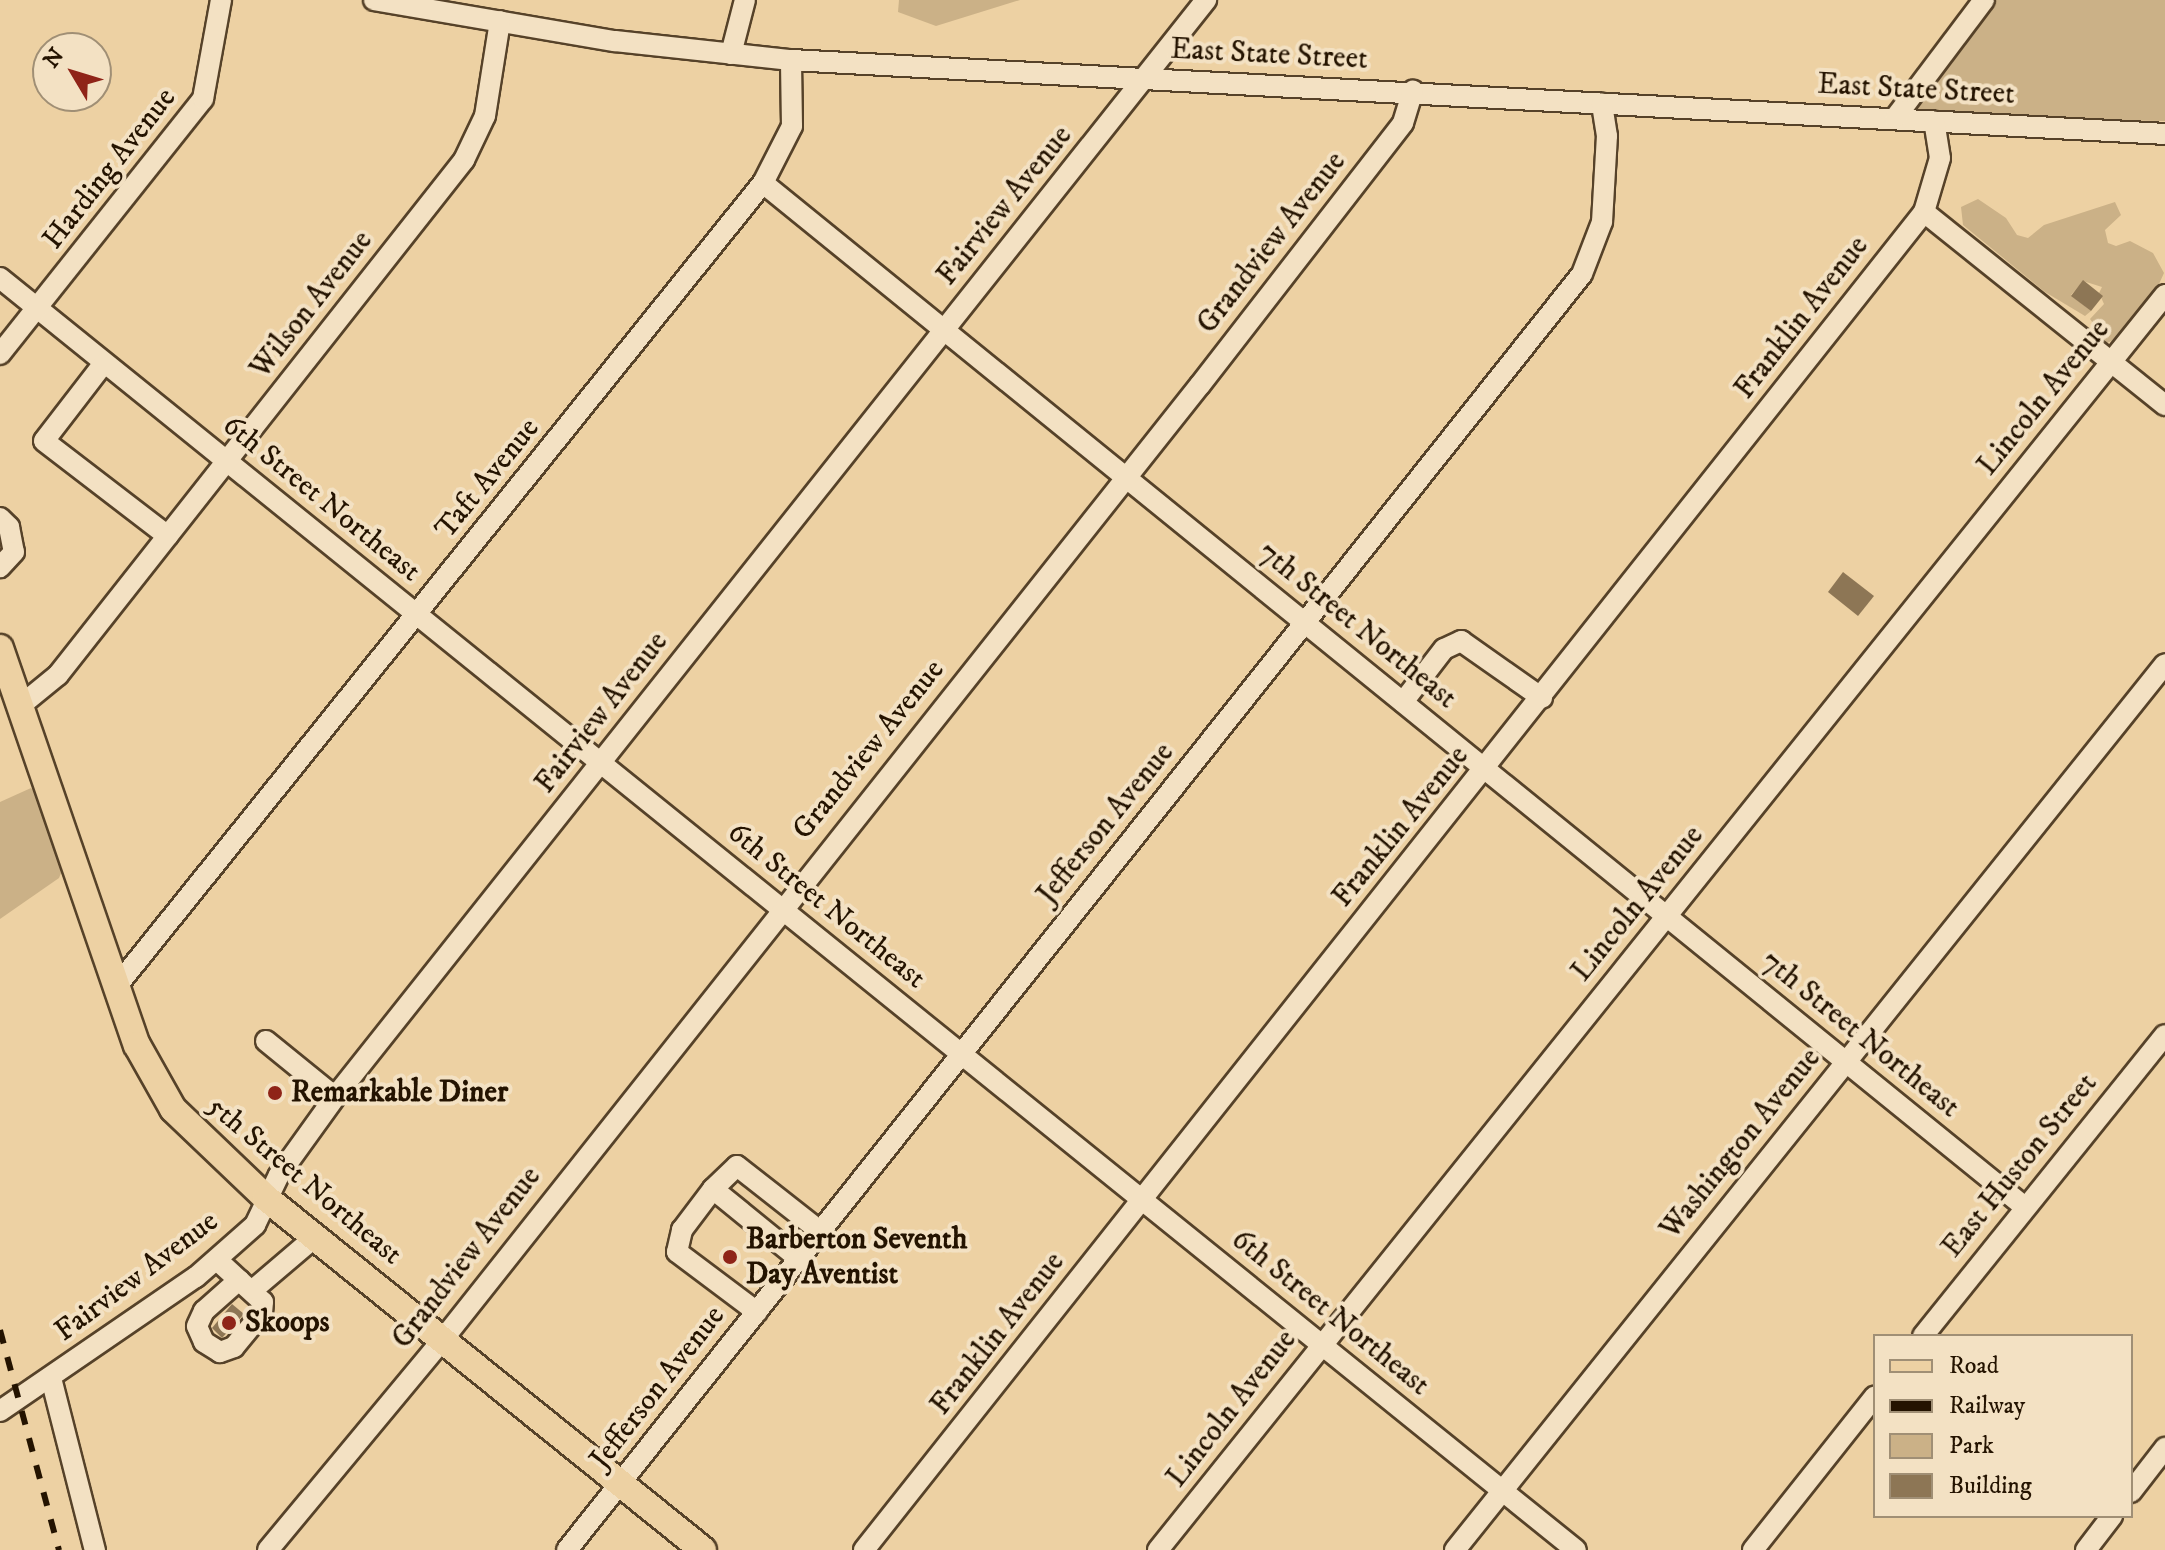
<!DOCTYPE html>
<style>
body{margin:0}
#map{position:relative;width:2165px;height:1550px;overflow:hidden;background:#edd1a3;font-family:"IM FELL DW Pica",serif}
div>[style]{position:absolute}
.green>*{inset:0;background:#cbb187}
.building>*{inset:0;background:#8d7655}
.roads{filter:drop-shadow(2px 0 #564229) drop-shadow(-2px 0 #564229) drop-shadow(0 2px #564229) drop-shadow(0 -2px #564229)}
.minor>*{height:20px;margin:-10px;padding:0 10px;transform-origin:10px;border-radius:10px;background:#f3e1c3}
.major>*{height:26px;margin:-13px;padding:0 13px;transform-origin:13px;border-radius:13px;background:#edd1a3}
.rail>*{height:6px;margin-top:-3px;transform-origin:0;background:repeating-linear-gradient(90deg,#241300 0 14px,transparent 0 28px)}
.dots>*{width:22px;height:22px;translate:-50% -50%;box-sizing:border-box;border:4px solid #f3e1c3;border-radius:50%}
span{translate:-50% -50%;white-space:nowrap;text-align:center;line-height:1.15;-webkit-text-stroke:8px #f3e1c3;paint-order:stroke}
.street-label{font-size:30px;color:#241300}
.poi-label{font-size:30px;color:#241300;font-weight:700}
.left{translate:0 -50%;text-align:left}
.legend{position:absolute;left:1873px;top:1334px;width:260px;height:184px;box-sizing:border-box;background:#f3e1c3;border:2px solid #a08f75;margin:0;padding:10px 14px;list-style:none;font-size:24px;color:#241300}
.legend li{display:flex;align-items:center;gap:16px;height:40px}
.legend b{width:40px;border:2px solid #a08f75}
.north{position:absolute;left:32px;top:32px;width:80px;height:80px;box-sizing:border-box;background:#f3e1c3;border:2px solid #a08f75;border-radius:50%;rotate:308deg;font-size:22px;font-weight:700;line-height:32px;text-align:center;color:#241300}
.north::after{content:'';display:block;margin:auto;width:28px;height:36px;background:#8f2418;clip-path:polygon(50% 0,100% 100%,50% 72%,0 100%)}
</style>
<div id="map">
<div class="green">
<div style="clip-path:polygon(899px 0,1020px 0,936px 26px,898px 12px)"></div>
<div style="clip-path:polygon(1984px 0,2165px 0,2165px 121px,1895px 118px)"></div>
<div style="clip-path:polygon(1978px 199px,2006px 218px,2017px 235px,2028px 238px,2044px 225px,2115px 202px,2121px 215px,2105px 230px,2108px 243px,2116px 246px,2130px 241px,2153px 253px,2164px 273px,2159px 284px,2120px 337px,2107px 343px,2090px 319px,2104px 304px,2099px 293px,2102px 287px,2083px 281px,2071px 295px,2091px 311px,2085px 316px,2045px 292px,1963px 225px,1961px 207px)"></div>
<div style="clip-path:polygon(31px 788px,42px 801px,64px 866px,59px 878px,0 919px,0 802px)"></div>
</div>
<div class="building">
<div style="clip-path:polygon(2083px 280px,2103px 296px,2091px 311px,2071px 296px)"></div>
<div style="clip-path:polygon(1843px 572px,1874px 596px,1858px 616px,1828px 592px)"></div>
<div style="clip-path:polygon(232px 1304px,244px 1314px,222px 1338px,212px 1328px)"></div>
</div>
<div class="roads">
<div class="minor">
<div style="left:374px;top:0;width:244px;rotate:9.7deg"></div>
<div style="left:615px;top:41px;width:177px;rotate:6.2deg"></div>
<div style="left:791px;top:60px;width:1376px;rotate:3.08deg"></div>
<div style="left:731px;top:54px;width:56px;rotate:-75.5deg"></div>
<div style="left:1895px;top:118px;width:148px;rotate:-53deg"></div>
<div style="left:763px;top:183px;width:1625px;rotate:39.06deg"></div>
<div style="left:1924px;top:212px;width:309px;rotate:38.7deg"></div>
<div style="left:0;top:278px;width:2025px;rotate:38.91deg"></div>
<div style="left:0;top:354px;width:326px;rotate:-51.5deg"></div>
<div style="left:203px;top:99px;width:101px;rotate:-79.7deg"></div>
<div style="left:104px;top:363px;width:98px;rotate:127.6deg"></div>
<div style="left:44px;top:441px;width:156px;rotate:37.5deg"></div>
<div style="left:0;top:518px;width:13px;rotate:45deg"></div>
<div style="left:9px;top:527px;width:25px;rotate:79deg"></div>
<div style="left:14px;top:552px;width:21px;rotate:133deg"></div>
<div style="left:1403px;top:702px;width:67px;rotate:-52.3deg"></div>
<div style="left:1444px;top:649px;width:19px;rotate:-25deg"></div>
<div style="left:1461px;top:641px;width:99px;rotate:35.1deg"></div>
<div style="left:20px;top:706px;width:49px;rotate:-39.2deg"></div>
<div style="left:58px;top:675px;width:656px;rotate:-51.75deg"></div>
<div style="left:464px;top:160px;width:49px;rotate:-64.5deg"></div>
<div style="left:485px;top:116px;width:96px;rotate:-81deg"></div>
<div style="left:116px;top:987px;width:1032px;rotate:-51.18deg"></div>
<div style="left:763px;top:183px;width:64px;rotate:-63deg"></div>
<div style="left:792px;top:126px;width:66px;rotate:-90.9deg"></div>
<div style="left:266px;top:1041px;width:89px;rotate:39.1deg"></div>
<div style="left:713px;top:1189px;width:33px;rotate:-44deg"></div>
<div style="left:737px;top:1166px;width:105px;rotate:38.1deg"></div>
<div style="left:217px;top:1260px;width:62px;rotate:42.4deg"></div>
<div style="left:263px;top:1302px;width:11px;rotate:95deg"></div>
<div style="left:262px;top:1313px;width:44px;rotate:129.5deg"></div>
<div style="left:234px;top:1347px;width:15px;rotate:160deg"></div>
<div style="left:220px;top:1352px;width:19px;rotate:-148deg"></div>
<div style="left:204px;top:1342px;width:17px;rotate:-114deg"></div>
<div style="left:197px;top:1326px;width:17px;rotate:-65deg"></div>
<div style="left:204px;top:1311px;width:47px;rotate:-41.5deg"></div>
<div style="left:254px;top:1289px;width:80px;rotate:-40.4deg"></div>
<div style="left:757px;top:1312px;width:100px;rotate:-143.1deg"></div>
<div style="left:677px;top:1252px;width:23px;rotate:-77deg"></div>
<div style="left:682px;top:1230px;width:51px;rotate:-52.9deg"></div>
<div style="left:713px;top:1189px;width:111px;rotate:39.1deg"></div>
<div style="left:1923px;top:1336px;width:386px;rotate:-51.2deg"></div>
<div style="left:51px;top:1378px;width:178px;rotate:75.7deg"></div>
<div style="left:0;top:1411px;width:237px;rotate:-34.4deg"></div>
<div style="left:196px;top:1277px;width:79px;rotate:-41.4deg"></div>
<div style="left:255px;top:1225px;width:55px;rotate:-64.4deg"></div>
<div style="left:279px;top:1175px;width:96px;rotate:-54.3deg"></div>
<div style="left:335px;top:1097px;width:1401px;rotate:-51.55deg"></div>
<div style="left:2131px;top:1492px;width:56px;rotate:-52.3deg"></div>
<div style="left:268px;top:1550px;width:276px;rotate:-50.3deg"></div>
<div style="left:444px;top:1338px;width:1216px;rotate:-51.58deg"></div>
<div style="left:1200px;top:385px;width:331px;rotate:-52.2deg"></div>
<div style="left:1403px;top:123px;width:34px;rotate:-73deg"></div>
<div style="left:567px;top:1550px;width:1630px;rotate:-51.5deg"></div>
<div style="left:1582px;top:274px;width:56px;rotate:-69deg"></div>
<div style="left:1602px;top:222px;width:86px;rotate:-86.7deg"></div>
<div style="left:1607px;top:136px;width:33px;rotate:-99deg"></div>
<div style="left:864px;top:1550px;width:1707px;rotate:-51.61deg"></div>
<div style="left:1924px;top:212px;width:56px;rotate:-73.5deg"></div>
<div style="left:1940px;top:158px;width:37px;rotate:-99deg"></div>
<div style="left:1158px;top:1550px;width:1609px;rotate:-51.26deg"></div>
<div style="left:1455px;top:1550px;width:1135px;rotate:-51.29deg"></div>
<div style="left:1753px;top:1550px;width:196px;rotate:-51.6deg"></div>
<div style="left:2086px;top:1550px;width:43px;rotate:-52.6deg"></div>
</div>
<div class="major">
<div style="left:0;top:648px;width:420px;rotate:71deg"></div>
<div style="left:137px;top:1045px;width:73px;rotate:60.6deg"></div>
<div style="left:173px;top:1109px;width:129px;rotate:43.7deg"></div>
<div style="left:266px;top:1198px;width:561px;rotate:38.85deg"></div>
</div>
</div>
<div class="rail">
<div style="left:0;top:1330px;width:228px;rotate:75deg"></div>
</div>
<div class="dots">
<div style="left:275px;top:1093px;background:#8f2418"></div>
<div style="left:730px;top:1257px;background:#8f2418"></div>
<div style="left:229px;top:1323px;background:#8f2418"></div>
</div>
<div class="street-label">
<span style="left:1269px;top:55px;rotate:3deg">East State Street</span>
<span style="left:1916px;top:90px;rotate:3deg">East State Street</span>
<span style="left:110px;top:169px;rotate:-52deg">Harding Avenue</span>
<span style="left:1005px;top:206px;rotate:-51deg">Fairview Avenue</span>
<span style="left:1272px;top:243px;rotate:-52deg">Grandview Avenue</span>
<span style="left:312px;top:305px;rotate:-52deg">Wilson Avenue</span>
<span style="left:1802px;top:318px;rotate:-52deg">Franklin Avenue</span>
<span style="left:2044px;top:398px;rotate:-51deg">Lincoln Avenue</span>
<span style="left:488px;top:479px;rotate:-51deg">Taft Avenue</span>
<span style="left:321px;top:499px;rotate:39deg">6th Street Northeast</span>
<span style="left:1357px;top:626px;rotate:39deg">7th Street Northeast</span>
<span style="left:602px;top:713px;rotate:-52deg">Fairview Avenue</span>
<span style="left:869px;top:750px;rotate:-51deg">Grandview Avenue</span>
<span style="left:1106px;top:824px;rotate:-51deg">Jefferson Avenue</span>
<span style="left:1401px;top:827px;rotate:-51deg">Franklin Avenue</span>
<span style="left:1638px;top:904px;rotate:-51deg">Lincoln Avenue</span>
<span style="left:826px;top:906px;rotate:39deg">6th Street Northeast</span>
<span style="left:1860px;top:1035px;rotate:39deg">7th Street Northeast</span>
<span style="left:1741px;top:1144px;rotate:-51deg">Washington Avenue</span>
<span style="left:2020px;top:1166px;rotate:-51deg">East Huston Street</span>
<span style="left:304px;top:1181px;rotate:40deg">5th Street Northeast</span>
<span style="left:467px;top:1258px;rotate:-52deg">Grandview Avenue</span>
<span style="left:137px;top:1277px;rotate:-37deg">Fairview Avenue</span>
<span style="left:1330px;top:1313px;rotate:39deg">6th Street Northeast</span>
<span style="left:998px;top:1334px;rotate:-52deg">Franklin Avenue</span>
<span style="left:658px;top:1388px;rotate:-52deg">Jefferson Avenue</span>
<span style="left:1232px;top:1409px;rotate:-52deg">Lincoln Avenue</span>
</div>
<div class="poi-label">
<span class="left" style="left:291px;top:1093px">Remarkable Diner</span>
<span class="left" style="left:746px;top:1257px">Barberton Seventh<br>Day Aventist</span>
<span class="left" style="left:245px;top:1323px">Skoops</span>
</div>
<ul class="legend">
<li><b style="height:10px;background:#edd1a3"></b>Road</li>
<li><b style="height:10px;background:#241300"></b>Railway</li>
<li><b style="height:22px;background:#cbb187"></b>Park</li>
<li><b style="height:22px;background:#8d7655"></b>Building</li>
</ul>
<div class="north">N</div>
</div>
